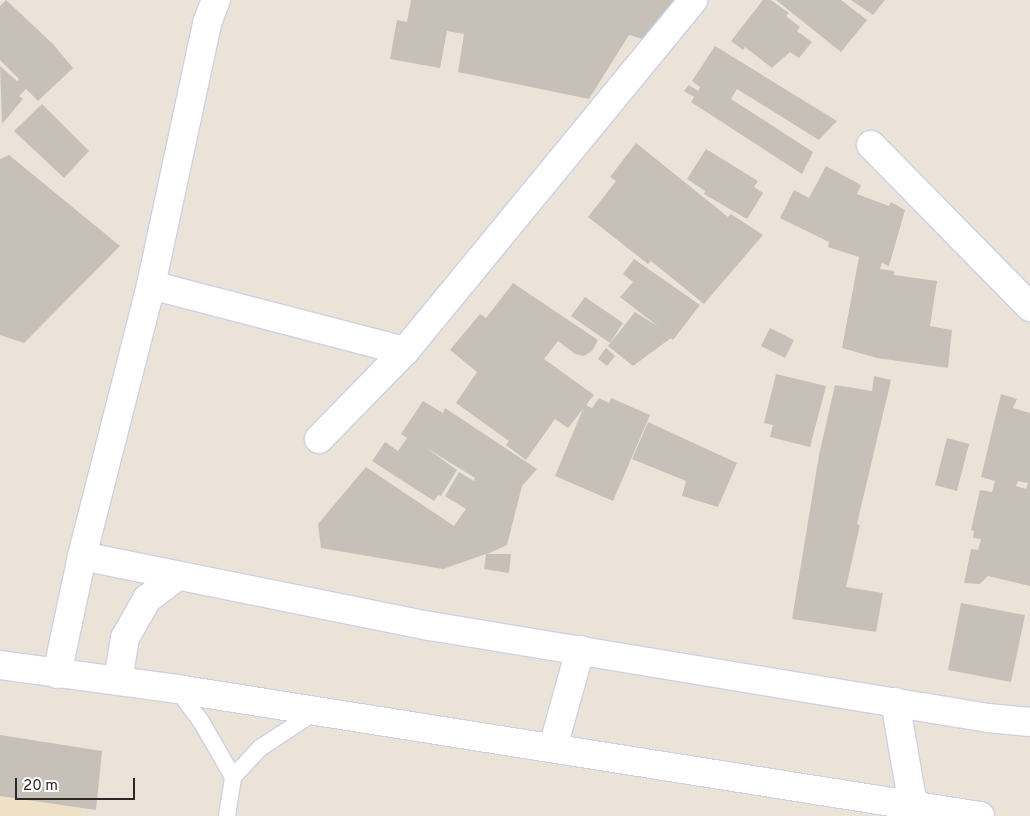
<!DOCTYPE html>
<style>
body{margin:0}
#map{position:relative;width:1030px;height:816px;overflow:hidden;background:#ebe3d8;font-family:Overpass,sans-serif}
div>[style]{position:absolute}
.education>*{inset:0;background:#eee1c6}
.building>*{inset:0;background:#c6c0b8}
.roads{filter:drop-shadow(1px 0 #cdd1e2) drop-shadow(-1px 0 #cdd1e2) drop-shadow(0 1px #cdd1e2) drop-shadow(0 -1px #cdd1e2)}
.lane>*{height:16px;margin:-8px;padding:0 8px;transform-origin:8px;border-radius:8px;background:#fff}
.street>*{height:28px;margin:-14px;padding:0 14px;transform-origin:14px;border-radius:14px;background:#fff}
.secondary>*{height:28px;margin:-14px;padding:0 14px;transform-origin:14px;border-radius:14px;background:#fff}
span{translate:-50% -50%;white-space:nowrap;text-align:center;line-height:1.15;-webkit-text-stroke:4px #fff;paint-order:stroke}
.scale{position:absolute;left:15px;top:778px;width:120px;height:22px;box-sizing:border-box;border:2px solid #282828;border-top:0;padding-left:6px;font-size:15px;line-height:18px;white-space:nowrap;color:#282828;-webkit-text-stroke:4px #fff;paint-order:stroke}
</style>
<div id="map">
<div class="education">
<div style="clip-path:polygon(0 786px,84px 799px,82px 816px,0 816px)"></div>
</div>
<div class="building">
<div style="clip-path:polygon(6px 0,53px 44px,73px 68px,38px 101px,26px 89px,19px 96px,23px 99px,2px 124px,0 66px,17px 81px,19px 79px,0 60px,0 6px)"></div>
<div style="clip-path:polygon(411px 0,678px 0,646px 40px,629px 35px,589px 99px,458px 72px,464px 34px,447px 31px,440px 68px,390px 59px,397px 20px,407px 22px)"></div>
<div style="clip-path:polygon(763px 0,771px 0,789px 13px,786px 16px,800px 27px,797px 31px,812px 42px,799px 58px,790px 52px,772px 68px,745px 47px,743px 50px,731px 41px)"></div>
<div style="clip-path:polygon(776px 0,841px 0,867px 20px,841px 52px)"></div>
<div style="clip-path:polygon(851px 0,885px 0,873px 15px)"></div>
<div style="clip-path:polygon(715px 46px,837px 121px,819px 140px,737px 89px,731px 99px,813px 152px,802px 174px,691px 102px,694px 97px,684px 91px,689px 85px,698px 91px,700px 87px,692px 81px)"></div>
<div style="clip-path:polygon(42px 104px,89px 151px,64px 178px,14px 131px)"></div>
<div style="clip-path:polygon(636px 143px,728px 217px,731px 214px,763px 235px,704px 304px,651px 261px,648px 264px,588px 217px,616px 181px,610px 177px)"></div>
<div style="clip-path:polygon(706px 149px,758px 181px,754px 187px,763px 193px,747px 219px,704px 194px,705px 191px,687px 179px)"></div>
<div style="clip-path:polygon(9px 155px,120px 246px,24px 343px,0 335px,0 159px)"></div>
<div style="clip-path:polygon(826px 166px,861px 185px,857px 194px,889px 206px,891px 202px,905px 210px,889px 266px,882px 263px,880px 269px,894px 271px,894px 275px,937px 281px,930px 326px,952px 330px,948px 368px,877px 358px,842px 348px,859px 257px,828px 247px,829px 242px,780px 218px,794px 190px,809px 198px)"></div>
<div style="clip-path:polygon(634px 259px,700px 305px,673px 340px,671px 338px,633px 366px,608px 346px,635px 312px,659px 327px,620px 297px,633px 282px,623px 274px)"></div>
<div style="clip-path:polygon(513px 283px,598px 340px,592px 351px,584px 356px,575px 354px,558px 341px,544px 359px,594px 395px,586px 405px,592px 408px,599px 398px,609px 403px,611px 398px,650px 415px,613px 501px,555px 476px,583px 409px,568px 428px,555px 419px,526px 460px,506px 445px,509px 441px,456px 403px,477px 372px,450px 350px,480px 314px,486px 318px)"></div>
<div style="clip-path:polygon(585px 297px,623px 323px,610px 343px,571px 316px)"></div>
<div style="clip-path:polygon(770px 328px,794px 340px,785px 358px,761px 346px)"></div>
<div style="clip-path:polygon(606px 348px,615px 356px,607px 366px,598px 359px)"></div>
<div style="clip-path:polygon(776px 374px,826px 386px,810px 447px,770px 437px,773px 425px,764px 423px)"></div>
<div style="clip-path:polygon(874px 376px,891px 380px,857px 524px,860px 525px,846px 587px,883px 593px,876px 632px,792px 619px,819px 455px,835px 385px,872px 391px)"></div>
<div style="clip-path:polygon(evenodd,1001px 394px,1017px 399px,1013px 408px,1030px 413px,1030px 586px,988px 576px,980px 584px,964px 583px,971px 549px,978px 550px,981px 539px,973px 538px,974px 531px,971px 530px,980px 490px,992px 492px,995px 481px,981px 477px,1001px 394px,1018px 481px,1028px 483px,1026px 489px,1016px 486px,1018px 481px)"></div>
<div style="clip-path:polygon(423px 401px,443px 413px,445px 408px,537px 469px,522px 486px,507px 545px,487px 554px,511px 554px,509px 573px,484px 569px,486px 554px,443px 569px,321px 548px,318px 524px,366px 467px,454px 526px,466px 509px,445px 496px,459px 472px,474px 481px,475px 478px,425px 447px,457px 470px,441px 496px,438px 495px,434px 501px,372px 461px,385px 442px,398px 451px,407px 438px,401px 434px)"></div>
<div style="clip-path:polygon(648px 422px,737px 463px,718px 507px,682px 496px,686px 481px,632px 459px)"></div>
<div style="clip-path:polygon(947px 438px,969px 444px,957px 491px,935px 485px)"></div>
<div style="clip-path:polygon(961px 603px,1025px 615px,1011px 682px,948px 670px)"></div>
<div style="clip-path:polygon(0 735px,102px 751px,96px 810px,0 796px)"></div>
</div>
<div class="roads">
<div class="lane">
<div style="left:177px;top:689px;width:42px;rotate:53.7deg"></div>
<div style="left:202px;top:723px;width:62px;rotate:60.1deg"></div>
<div style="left:227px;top:816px;width:39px;rotate:-81deg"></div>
<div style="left:233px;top:777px;width:40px;rotate:-47deg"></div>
<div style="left:260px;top:748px;width:66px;rotate:-33.2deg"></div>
</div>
<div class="street">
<div style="left:871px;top:145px;width:227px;rotate:45.5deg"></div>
<div style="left:151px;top:285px;width:262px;rotate:14.6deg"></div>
<div style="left:319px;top:439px;width:123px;rotate:-45.7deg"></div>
<div style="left:405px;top:351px;width:454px;rotate:-50.6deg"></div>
<div style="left:82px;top:556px;width:355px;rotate:11.4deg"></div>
<div style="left:430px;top:626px;width:566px;rotate:9.36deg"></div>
<div style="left:988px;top:718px;width:42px;rotate:5.4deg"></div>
<div style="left:57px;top:674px;width:121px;rotate:-78deg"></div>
<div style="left:82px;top:556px;width:280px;rotate:-75.7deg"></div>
<div style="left:151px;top:285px;width:268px;rotate:-77.9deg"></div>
<div style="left:207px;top:23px;width:25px;rotate:-69deg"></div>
<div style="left:118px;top:681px;width:44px;rotate:-80.8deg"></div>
<div style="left:125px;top:638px;width:45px;rotate:-60.6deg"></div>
<div style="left:147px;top:599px;width:39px;rotate:-37deg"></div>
<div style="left:895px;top:702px;width:105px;rotate:80.1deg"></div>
<div style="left:553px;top:747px;width:101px;rotate:-74.4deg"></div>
</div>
<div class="secondary">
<div style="left:0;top:665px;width:179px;rotate:7.7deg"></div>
<div style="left:177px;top:689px;width:813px;rotate:8.99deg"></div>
</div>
</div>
<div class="scale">20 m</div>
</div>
